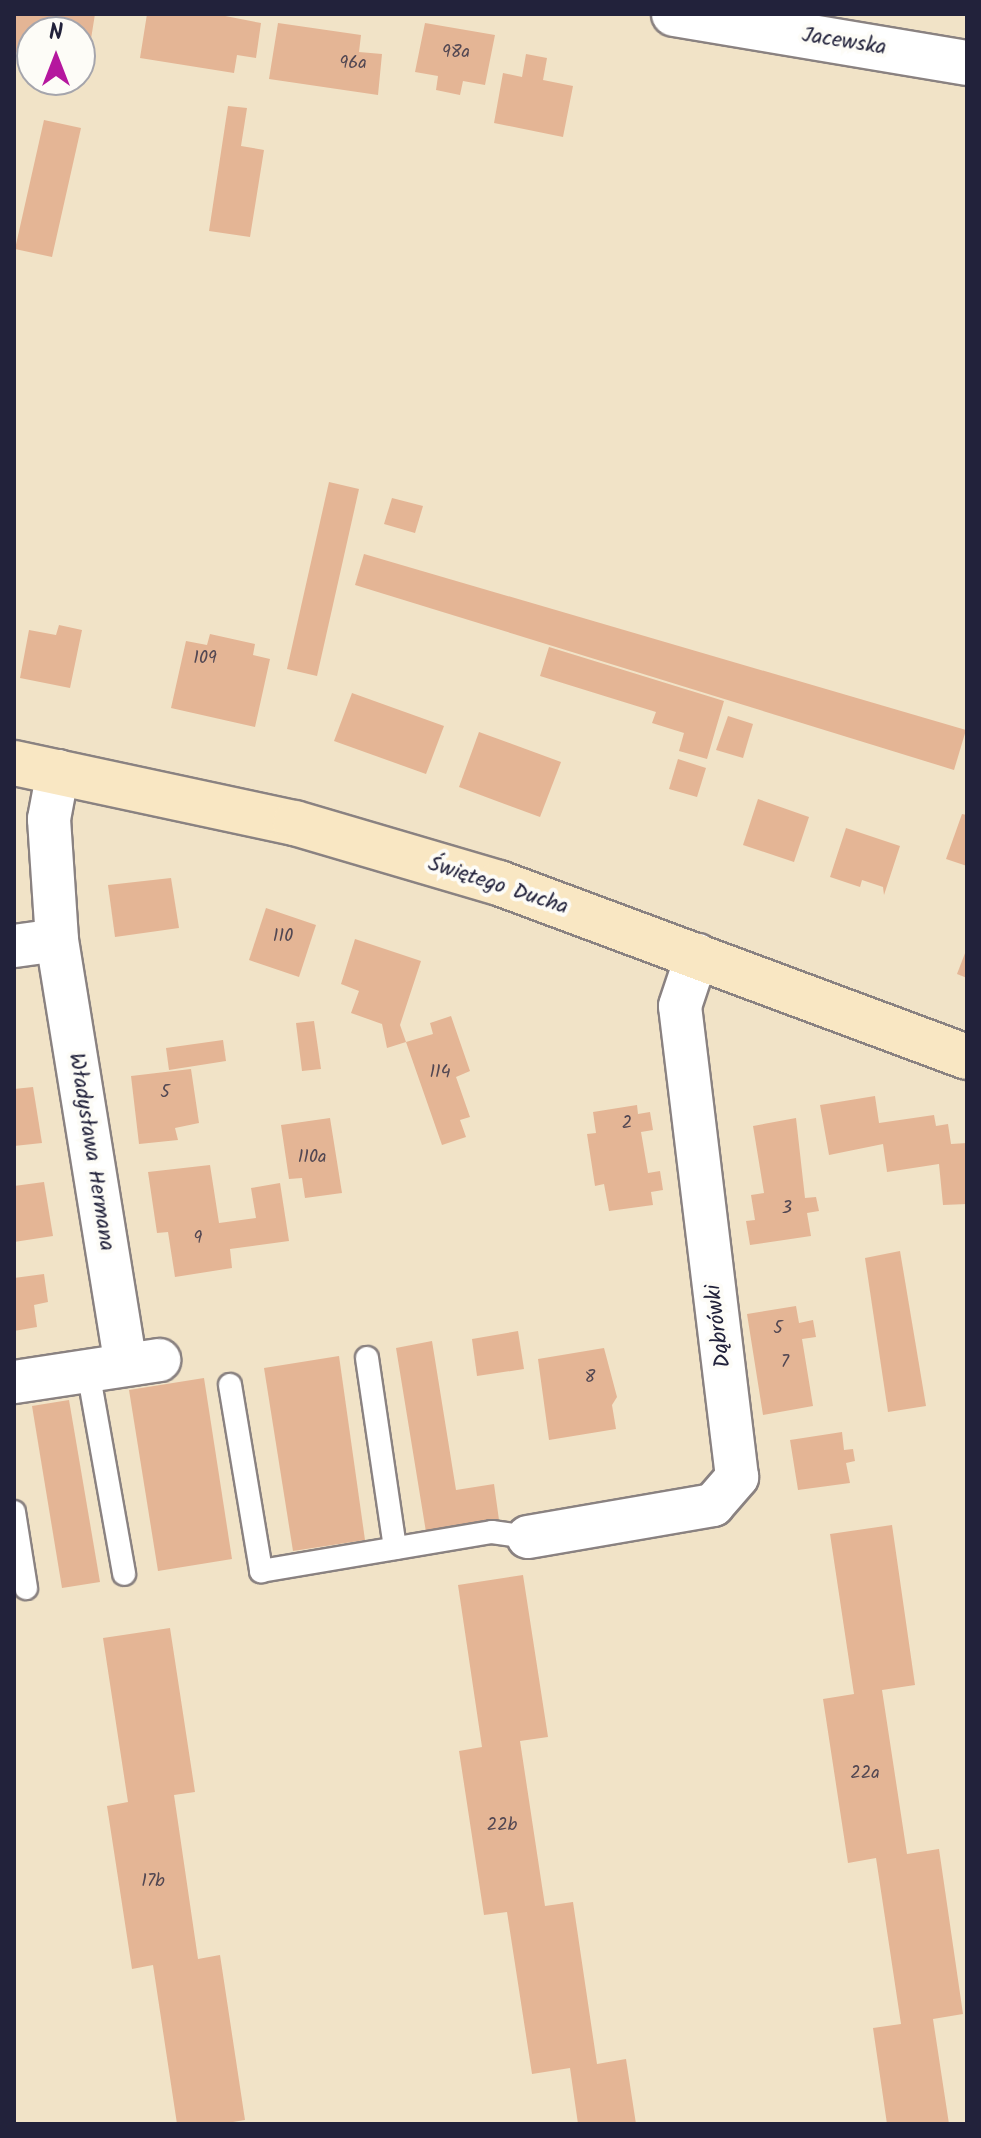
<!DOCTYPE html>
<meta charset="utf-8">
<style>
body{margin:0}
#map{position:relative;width:981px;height:2138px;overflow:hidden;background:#f1e3c7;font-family:Kalam,sans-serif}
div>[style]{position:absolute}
.building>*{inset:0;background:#e4b595}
.roads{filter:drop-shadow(2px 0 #8a8281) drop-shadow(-2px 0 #8a8281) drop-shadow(0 2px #8a8281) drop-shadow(0 -2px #8a8281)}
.service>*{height:22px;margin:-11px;padding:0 11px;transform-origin:11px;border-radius:11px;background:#fff}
.minor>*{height:42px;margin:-21px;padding:0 21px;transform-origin:21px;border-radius:21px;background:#fff}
.tertiary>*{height:44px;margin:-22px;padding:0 22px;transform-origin:22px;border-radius:22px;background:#fff}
.secondary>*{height:44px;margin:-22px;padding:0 22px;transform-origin:22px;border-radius:22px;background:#f9e7c3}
span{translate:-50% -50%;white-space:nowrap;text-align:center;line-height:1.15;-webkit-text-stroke:8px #fdfcf7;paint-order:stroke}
.number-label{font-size:18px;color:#524752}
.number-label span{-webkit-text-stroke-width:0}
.street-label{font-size:22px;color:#22223b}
.frame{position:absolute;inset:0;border:16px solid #22223b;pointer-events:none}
.north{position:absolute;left:16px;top:16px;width:80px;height:80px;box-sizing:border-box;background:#fdfcf7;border:2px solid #a5a5ac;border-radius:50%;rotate:0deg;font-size:22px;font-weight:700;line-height:32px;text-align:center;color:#22223b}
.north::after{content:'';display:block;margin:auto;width:28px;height:36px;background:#b5179e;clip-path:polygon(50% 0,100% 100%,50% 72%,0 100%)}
</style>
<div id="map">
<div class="building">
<div style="clip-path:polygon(14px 14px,95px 14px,87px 64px,80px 63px,80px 32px,32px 32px,32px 55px,14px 52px)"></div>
<div style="clip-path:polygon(147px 14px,215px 14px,261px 23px,256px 58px,237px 55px,234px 73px,140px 58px)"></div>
<div style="clip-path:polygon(278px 23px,361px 35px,359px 52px,382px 54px,378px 95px,269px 79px)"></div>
<div style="clip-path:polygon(425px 23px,495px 35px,485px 85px,463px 81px,460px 95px,436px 90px,438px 76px,415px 72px)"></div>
<div style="clip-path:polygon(526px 54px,547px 58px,543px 80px,573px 86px,563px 137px,494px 123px,503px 73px,522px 77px)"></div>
<div style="clip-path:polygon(228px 106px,247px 108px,241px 146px,264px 150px,250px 237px,209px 231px)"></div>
<div style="clip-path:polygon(44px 120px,81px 128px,52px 257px,15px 249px)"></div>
<div style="clip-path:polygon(329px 482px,359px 489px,317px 676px,287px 669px)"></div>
<div style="clip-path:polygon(392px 498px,423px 506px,415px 533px,384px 524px)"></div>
<div style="clip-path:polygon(364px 554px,966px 730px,954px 770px,355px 585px)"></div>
<div style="clip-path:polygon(59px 625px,82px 630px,70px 688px,20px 678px,29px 630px,56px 635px)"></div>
<div style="clip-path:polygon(210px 634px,255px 644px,253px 655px,270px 659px,255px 727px,171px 708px,186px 641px,207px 645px)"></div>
<div style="clip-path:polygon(549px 647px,724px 701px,707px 759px,679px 751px,684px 733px,652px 723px,656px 712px,540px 676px)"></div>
<div style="clip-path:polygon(352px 693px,444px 726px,426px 774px,334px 741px)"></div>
<div style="clip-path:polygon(728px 716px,753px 724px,743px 758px,716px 750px)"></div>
<div style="clip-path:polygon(479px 732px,561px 762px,540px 817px,459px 787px)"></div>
<div style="clip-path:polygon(678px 759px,706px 768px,697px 797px,669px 789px)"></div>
<div style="clip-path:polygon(758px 799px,809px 817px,794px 862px,743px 845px)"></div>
<div style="clip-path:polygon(962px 814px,967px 815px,967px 866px,946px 859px)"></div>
<div style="clip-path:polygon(846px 828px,900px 846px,884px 895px,883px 887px,862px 880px,860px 887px,830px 877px)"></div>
<div style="clip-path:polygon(171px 878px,179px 928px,115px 937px,108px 885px)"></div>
<div style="clip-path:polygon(266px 908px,316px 925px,299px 977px,249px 960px)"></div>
<div style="clip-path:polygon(355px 939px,421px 961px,400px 1025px,406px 1042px,387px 1048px,382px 1024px,351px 1013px,359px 991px,341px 984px)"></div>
<div style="clip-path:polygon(967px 948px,967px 978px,957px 974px)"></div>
<div style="clip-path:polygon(451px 1016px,470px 1071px,456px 1077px,470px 1117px,460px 1120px,466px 1137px,442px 1145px,406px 1042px,433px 1034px,430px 1023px)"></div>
<div style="clip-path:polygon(314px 1021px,321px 1069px,302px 1071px,296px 1023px)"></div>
<div style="clip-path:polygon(223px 1040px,226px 1061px,169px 1070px,166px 1048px)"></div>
<div style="clip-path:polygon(191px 1069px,199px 1123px,175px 1128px,178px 1140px,139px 1144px,131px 1076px)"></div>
<div style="clip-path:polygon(33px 1087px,42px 1143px,14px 1146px,14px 1089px)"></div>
<div style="clip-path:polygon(875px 1096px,879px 1123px,934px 1115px,936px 1126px,948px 1124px,951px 1144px,967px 1143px,967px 1204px,943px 1205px,939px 1164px,887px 1172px,883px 1144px,829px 1155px,820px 1105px)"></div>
<div style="clip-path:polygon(637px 1105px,638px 1114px,650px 1112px,653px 1130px,641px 1132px,648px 1173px,660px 1171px,663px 1190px,651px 1192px,653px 1205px,609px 1211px,604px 1184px,595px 1186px,587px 1134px,596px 1133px,593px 1112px)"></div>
<div style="clip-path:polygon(330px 1118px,342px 1193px,305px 1198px,302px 1178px,289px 1179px,281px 1125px)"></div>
<div style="clip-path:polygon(796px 1118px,805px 1198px,816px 1197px,819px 1211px,807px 1213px,811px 1236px,750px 1245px,746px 1221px,755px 1220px,751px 1195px,764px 1193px,753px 1126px)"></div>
<div style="clip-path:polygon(210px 1165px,219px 1223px,256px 1218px,251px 1188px,280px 1183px,289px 1241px,230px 1249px,232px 1268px,175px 1277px,168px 1232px,157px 1233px,148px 1172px)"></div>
<div style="clip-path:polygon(44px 1182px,53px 1236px,14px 1242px,14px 1186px)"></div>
<div style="clip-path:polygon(900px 1251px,926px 1406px,888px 1412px,865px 1258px)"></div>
<div style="clip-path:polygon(44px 1274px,48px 1302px,34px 1305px,37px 1327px,14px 1331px,14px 1278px)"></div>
<div style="clip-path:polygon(796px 1306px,799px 1323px,813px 1320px,816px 1337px,802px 1339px,813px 1406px,763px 1415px,747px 1314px)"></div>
<div style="clip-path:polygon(518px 1331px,524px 1369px,477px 1376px,472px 1339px)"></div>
<div style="clip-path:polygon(432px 1341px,456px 1490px,494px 1484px,499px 1520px,426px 1532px,396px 1348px)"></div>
<div style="clip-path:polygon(604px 1348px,617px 1397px,612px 1405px,616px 1429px,549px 1440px,538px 1359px)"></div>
<div style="clip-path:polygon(339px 1356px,365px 1540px,293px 1551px,264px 1368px)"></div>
<div style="clip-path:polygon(204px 1378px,232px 1559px,158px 1571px,129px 1390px)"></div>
<div style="clip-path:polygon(69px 1400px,100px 1582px,62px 1588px,32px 1406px)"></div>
<div style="clip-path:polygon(842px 1432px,844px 1450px,853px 1449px,855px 1461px,846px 1463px,850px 1483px,798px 1490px,790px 1440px)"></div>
<div style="clip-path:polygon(892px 1525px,915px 1685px,882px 1690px,907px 1854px,939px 1849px,963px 2014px,933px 2019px,949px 2124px,887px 2124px,873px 2028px,901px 2024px,876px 1858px,848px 1863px,823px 1699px,854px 1694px,830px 1534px)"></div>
<div style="clip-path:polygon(523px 1575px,548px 1737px,520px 1741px,545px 1906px,573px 1902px,597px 2064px,626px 2059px,636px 2124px,578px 2124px,570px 2068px,532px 2074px,507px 1912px,484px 1915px,459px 1751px,482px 1747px,458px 1585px)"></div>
<div style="clip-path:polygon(170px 1628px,195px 1792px,174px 1795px,198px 1959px,220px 1955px,245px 2120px,221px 2124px,177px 2124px,153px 1965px,132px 1969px,107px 1806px,128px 1802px,103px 1638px)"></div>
</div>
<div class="roads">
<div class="service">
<div style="left:367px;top:1358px;width:192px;rotate:81.6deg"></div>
<div style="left:88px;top:1371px;width:206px;rotate:79.9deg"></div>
<div style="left:230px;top:1385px;width:189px;rotate:80.5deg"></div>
<div style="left:261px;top:1571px;width:234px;rotate:-9.6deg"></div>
<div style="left:492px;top:1532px;width:36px;rotate:8deg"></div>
<div style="left:14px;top:1512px;width:77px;rotate:81deg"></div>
</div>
<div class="minor">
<div style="left:58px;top:771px;width:49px;rotate:100.6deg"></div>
<div style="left:49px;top:819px;width:121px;rotate:86.2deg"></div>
<div style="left:57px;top:940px;width:430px;rotate:80.8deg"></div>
<div style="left:14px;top:946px;width:43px;rotate:-7.9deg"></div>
<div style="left:14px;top:1382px;width:147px;rotate:-8.6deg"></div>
<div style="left:528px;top:1537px;width:188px;rotate:-9.8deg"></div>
<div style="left:713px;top:1505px;width:37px;rotate:-49deg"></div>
<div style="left:737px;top:1477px;width:474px;rotate:-96.9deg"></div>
<div style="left:680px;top:1006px;width:54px;rotate:-71.6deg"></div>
</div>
<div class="tertiary">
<div style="left:674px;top:14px;width:297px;rotate:9.5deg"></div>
</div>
<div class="secondary">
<div style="left:14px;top:763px;width:287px;rotate:12.1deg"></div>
<div style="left:295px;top:823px;width:213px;rotate:16.4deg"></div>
<div style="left:499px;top:883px;width:499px;rotate:20.4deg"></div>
</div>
</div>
<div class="number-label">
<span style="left:456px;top:53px">98a</span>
<span style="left:353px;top:64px">96a</span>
<span style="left:205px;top:659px">109</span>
<span style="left:283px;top:937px">110</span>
<span style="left:440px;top:1073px">114</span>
<span style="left:165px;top:1093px">5</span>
<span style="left:627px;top:1124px">2</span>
<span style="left:312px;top:1158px">110a</span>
<span style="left:787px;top:1209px">3</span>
<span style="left:198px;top:1239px">9</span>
<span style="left:778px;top:1329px">5</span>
<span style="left:785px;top:1363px">7</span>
<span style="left:590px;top:1378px">8</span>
<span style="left:865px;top:1774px">22a</span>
<span style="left:502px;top:1826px">22b</span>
<span style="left:153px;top:1882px">17b</span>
</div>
<div class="street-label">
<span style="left:844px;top:42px;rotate:9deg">Jacewska</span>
<span style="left:498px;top:886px;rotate:18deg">Świętego Ducha</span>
<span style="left:91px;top:1152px;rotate:81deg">Władysława Hermana</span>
<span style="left:719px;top:1326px;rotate:-97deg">Dąbrówki</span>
</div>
<div class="frame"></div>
<div class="north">N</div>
</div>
